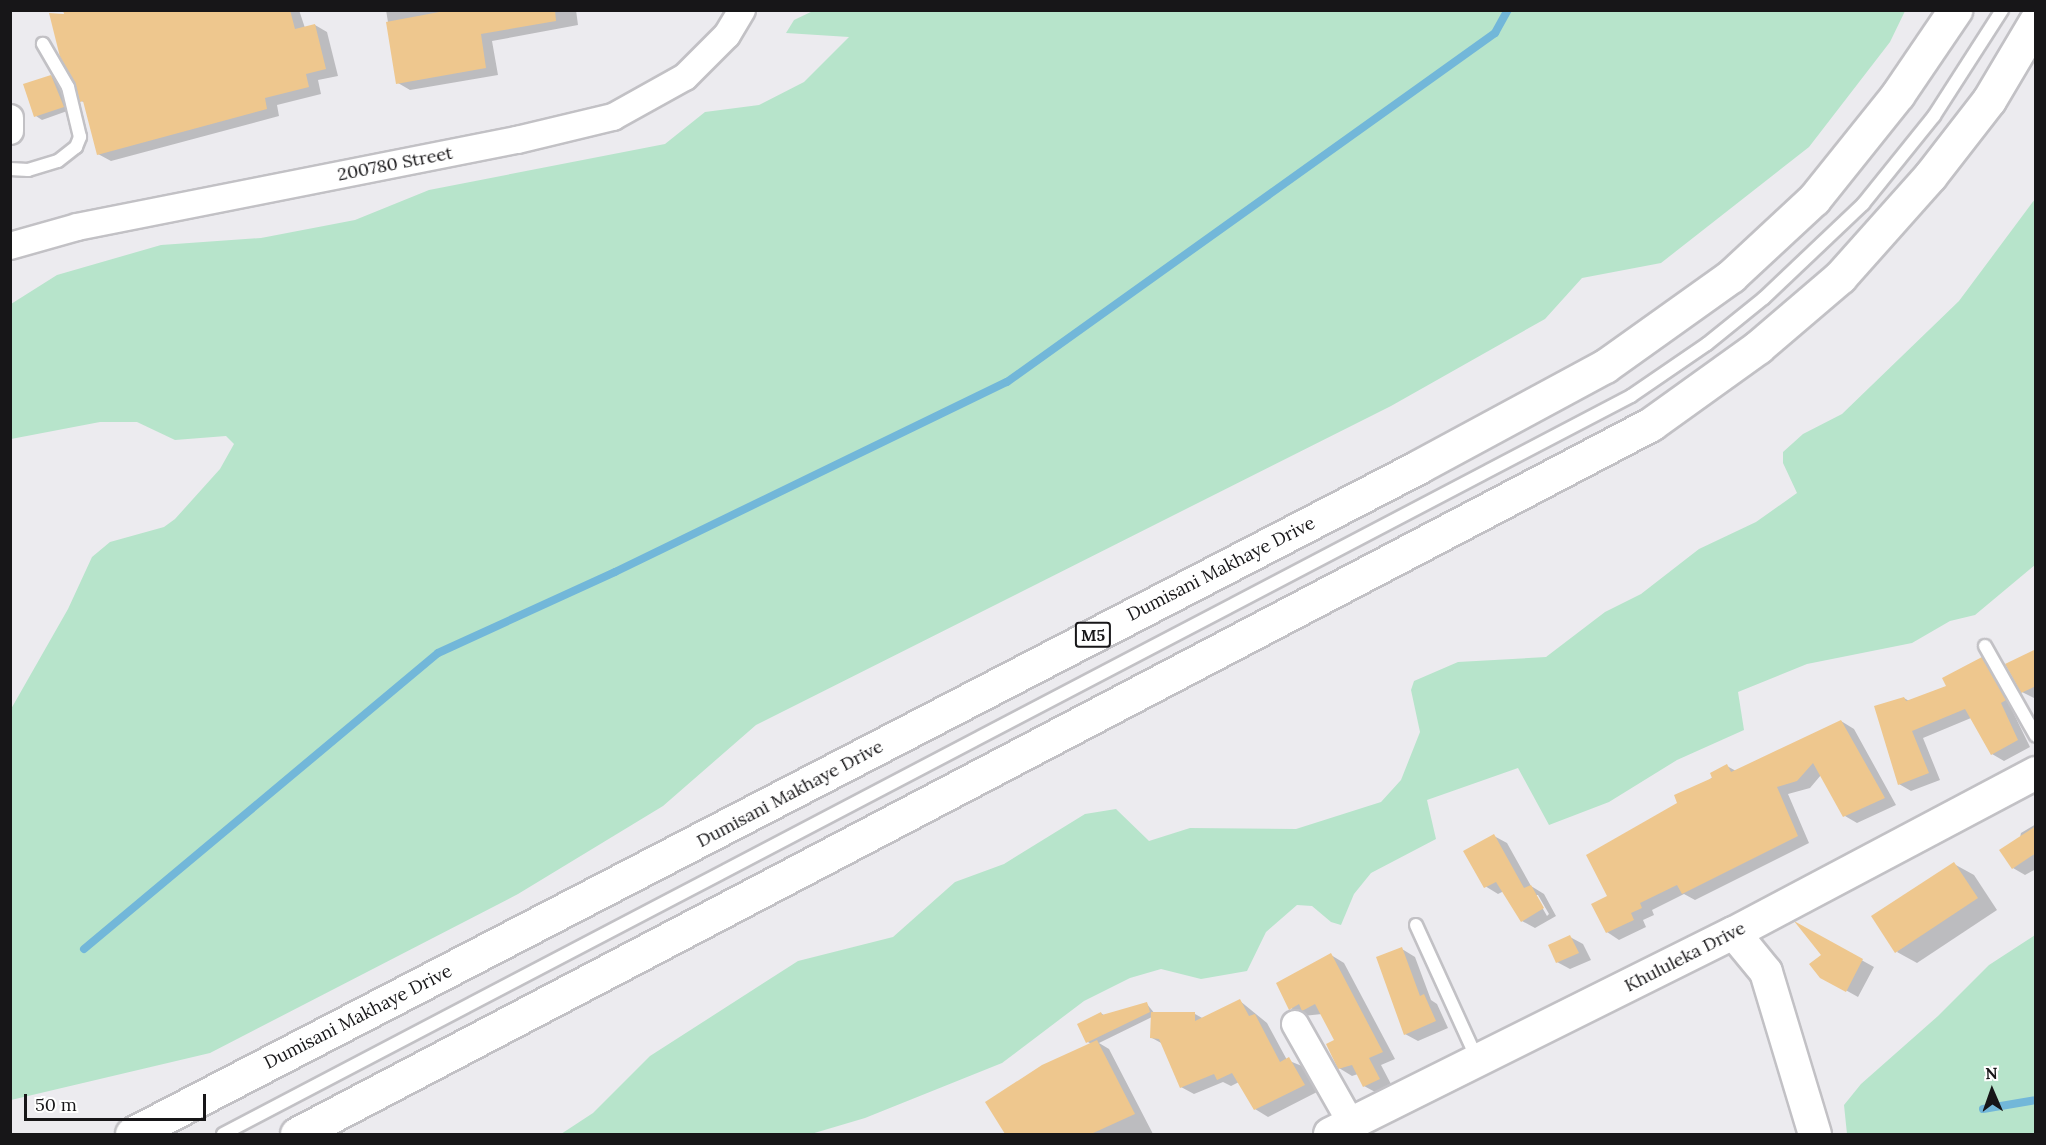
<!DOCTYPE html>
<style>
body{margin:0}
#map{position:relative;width:2046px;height:1145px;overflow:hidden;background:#ecebef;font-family:Lora,serif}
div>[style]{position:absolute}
.green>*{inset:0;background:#b7e4cb}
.shadow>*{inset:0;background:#0003}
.stream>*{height:8px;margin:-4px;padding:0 4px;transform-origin:4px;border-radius:4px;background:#72b7d9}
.building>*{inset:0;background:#eec78e}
.roads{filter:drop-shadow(2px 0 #c2c1c5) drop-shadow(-2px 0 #c2c1c5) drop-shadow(0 2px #c2c1c5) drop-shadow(0 -2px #c2c1c5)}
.service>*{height:12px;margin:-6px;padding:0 6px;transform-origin:6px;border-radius:6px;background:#fff}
.minor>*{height:26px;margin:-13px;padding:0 13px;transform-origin:13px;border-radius:13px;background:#fff}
.tertiary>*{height:32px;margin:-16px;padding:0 16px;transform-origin:16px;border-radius:16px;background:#fff}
.primary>*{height:33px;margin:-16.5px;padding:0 16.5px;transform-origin:16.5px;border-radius:16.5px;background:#fff}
span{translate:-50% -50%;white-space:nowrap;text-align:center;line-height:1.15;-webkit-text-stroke:4.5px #fff;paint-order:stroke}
.shield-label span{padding:2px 4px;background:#fff;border:2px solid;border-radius:4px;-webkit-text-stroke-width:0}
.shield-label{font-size:16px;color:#171618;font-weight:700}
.street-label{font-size:18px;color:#171618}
.frame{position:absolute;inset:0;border:12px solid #171618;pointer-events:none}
.north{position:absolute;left:1962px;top:1061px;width:60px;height:60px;-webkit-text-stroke:4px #fff;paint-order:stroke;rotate:358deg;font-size:16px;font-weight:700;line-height:24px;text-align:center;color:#171618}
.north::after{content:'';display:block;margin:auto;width:21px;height:27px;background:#171618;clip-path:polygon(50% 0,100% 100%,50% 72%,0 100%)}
.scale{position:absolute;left:24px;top:1094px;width:182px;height:27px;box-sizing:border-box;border:3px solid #171618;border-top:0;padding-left:8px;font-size:18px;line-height:21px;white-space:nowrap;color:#171618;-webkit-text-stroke:4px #fff;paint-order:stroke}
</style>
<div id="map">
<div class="green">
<div style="clip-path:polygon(815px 10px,1905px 11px,1890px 42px,1809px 147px,1661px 263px,1582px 278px,1545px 319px,1391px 406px,756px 725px,663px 806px,518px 894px,210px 1053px,11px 1100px,11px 709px,68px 609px,92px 557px,110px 542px,164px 527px,175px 519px,220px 469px,234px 444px,226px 436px,175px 440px,137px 422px,100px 422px,11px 439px,11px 304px,57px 275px,161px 245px,261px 238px,355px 220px,429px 190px,665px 144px,705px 112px,759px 105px,804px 82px,849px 37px,786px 33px,794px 20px)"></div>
<div style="clip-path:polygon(2035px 199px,2035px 565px,1975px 615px,1950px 621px,1912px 643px,1807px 664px,1738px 692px,1744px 730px,1677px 760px,1609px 802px,1549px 825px,1518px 768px,1427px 800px,1436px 839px,1371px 873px,1354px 894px,1341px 925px,1331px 922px,1312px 906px,1297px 905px,1266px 932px,1247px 971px,1201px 979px,1161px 969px,1130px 978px,1084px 1001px,1002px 1063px,865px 1118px,811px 1134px,561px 1134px,593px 1113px,650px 1056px,798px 961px,893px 937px,955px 882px,1004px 864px,1085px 814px,1116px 809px,1149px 841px,1190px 828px,1296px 829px,1381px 802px,1401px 780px,1420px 732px,1411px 690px,1414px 681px,1458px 662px,1546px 657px,1605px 612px,1641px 594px,1699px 549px,1756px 522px,1797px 493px,1783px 463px,1783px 452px,1803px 434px,1842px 414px,1959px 301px)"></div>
<div style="clip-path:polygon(2035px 935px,2035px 1134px,1847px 1134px,1844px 1105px,1861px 1084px,1938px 1016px,1989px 965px)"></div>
</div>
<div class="shadow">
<div style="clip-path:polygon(65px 10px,299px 10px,305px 28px,315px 25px,327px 32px,338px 76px,318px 80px,321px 94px,277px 105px,279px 116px,111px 161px,98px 154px,86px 103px,81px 101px)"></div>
<div style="clip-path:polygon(386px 10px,576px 10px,578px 25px,492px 41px,498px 75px,410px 90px,398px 83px)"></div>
<div style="clip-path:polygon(51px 76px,57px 80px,70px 110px,42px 120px,36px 116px)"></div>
<div style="clip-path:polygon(2036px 651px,2036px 699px,2022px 692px)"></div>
<div style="clip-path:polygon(1982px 659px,1994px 666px,2017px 707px,2012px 710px,2030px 747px,2004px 761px,1992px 754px,1971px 718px,1923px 738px,1940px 780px,1911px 791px,1899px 784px,1904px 698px,1909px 701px,1948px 687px)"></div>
<div style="clip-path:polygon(1841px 721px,1854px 729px,1896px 805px,1857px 823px,1845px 816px,1821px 775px,1810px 788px,1788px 794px,1809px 843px,1695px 900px,1684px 894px,1652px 910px,1654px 915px,1643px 920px,1646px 927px,1619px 940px,1607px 932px,1609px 897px,1679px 803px,1727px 766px,1736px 771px)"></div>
<div style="clip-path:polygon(2036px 824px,2036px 869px,2025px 875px,2013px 868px,2021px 833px)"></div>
<div style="clip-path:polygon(evenodd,1494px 836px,1507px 843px,1531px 886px,1544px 894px,1556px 916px,1535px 928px,1522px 921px,1504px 891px,1498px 894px,1485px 886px,1494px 836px,1535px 895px,1538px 895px,1549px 914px,1547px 916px,1535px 895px)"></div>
<div style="clip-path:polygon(1954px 864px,1974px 875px,1997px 910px,1917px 963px,1897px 952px)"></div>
<div style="clip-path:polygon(1800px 926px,1874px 967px,1858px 997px,1833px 983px,1823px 955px)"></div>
<div style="clip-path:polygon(1570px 937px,1583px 944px,1591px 960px,1570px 969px,1557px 962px)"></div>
<div style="clip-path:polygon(1402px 949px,1415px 957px,1431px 1000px,1437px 1004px,1448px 1028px,1418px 1041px,1405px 1034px)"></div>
<div style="clip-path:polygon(1331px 955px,1344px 963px,1395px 1059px,1381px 1065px,1392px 1086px,1377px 1093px,1364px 1086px,1358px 1074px,1352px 1076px,1339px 1068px,1336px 1041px,1322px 1014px,1303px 1016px,1291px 1008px)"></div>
<div style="clip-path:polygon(1240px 1001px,1267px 1023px,1287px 1060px,1302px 1066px,1317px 1092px,1268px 1117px,1255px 1109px,1239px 1082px,1231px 1086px,1223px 1082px,1194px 1094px,1181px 1087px,1163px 1044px,1152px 1038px,1152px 1017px,1099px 1043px,1109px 1049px,1153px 1134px,1024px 1134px,1022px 1129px,1014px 1134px,1002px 1127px,1091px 1044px,1088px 1042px,1101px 1013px,1105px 1016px,1147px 1004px,1155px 1014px,1195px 1014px,1204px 1019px)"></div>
</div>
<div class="stream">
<div style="left:84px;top:949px;width:461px;rotate:-39.9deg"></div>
<div style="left:438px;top:653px;width:195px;rotate:-24.6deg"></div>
<div style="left:615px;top:572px;width:436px;rotate:-25.9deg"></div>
<div style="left:1007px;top:382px;width:600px;rotate:-35.57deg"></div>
<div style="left:1495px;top:33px;width:26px;rotate:-61deg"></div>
<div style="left:1983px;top:1109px;width:54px;rotate:-9.6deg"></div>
</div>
<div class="building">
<div style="clip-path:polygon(63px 10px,290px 10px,295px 29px,315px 24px,326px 69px,306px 74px,309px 87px,265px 98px,267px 109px,97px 155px,83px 101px,80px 102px,75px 83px,60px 57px,49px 13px,64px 14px)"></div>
<div style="clip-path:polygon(450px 10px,555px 10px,556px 21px,481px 34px,486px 68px,396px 84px,386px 22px)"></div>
<div style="clip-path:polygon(51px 75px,64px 107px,34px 117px,23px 84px)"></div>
<div style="clip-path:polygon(2036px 649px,2036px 686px,2021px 693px,2005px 664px)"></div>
<div style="clip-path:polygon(1982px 657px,2006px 700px,2001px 703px,2018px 740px,1991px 755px,1965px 709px,1912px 731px,1929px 773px,1898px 785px,1874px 706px,1904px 697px,1906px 701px,1946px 686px,1942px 678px)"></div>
<div style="clip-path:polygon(1841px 720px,1885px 798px,1843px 817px,1813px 763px,1797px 781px,1777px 787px,1798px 836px,1682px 894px,1677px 885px,1640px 903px,1642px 908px,1631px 913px,1634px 920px,1606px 933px,1591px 904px,1607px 896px,1586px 855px,1677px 803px,1674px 795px,1712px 778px,1710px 773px,1727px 764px,1731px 772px)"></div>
<div style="clip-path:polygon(2036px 826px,2036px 853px,2012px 869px,1999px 850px)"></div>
<div style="clip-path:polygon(1494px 834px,1524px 888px,1531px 885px,1544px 908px,1521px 922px,1496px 882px,1484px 888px,1463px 851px)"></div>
<div style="clip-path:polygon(1954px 862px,1978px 898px,1895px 953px,1871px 916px)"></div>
<div style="clip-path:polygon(1794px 921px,1863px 959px,1846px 992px,1820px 978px,1809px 964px,1821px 955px)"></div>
<div style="clip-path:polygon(1570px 935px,1579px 953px,1556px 963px,1548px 945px)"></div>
<div style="clip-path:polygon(1402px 947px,1420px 996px,1424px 994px,1436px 1021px,1404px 1035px,1376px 957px)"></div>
<div style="clip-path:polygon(1331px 953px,1383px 1052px,1369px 1058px,1380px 1079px,1363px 1087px,1352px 1065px,1338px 1069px,1326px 1044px,1334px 1040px,1315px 1004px,1302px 1011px,1299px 1004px,1289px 1010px,1276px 983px)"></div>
<div style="clip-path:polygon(1240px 999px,1249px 1016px,1255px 1014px,1280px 1062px,1289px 1057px,1305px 1085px,1254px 1110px,1232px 1073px,1217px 1080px,1214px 1074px,1180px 1088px,1159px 1039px,1150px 1038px,1151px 1012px,1195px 1012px,1195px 1021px)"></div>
<div style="clip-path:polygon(1147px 1002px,1150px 1012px,1086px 1043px,1077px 1024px,1101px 1012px,1102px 1015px)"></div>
<div style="clip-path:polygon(1097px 1040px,1135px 1114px,1091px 1134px,1005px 1134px,985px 1102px,1042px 1065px)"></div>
</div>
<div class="roads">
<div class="service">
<div style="left:10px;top:169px;width:18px;rotate:3deg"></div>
<div style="left:28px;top:170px;width:31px;rotate:-17deg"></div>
<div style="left:58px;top:161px;width:23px;rotate:-38deg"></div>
<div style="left:76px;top:147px;width:11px;rotate:-68deg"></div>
<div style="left:80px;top:137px;width:51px;rotate:-103.5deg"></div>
<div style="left:68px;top:87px;width:50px;rotate:-120.2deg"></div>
<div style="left:1985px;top:646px;width:103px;rotate:60.5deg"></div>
<div style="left:1416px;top:925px;width:149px;rotate:65.5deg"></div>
<div style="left:223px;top:1134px;width:1590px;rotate:-27.66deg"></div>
<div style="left:1631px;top:396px;width:92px;rotate:-34.4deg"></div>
<div style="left:1707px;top:344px;width:73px;rotate:-38.9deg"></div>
<div style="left:1764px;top:298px;width:137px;rotate:-43.5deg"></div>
<div style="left:1863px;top:204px;width:113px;rotate:-51.1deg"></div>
<div style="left:1934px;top:116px;width:126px;rotate:-57.3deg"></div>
</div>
<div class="minor">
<div style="left:10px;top:118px;width:13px;rotate:90deg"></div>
<div style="left:10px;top:246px;width:70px;rotate:-15.8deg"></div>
<div style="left:77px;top:227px;width:449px;rotate:-11.2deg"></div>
<div style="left:517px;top:140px;width:99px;rotate:-13.5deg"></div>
<div style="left:613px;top:117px;width:82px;rotate:-29.1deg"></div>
<div style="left:685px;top:77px;width:59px;rotate:-45deg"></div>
<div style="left:727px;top:35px;width:29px;rotate:-59deg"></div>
<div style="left:1295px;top:1024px;width:114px;rotate:60.5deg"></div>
</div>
<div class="tertiary">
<div style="left:1734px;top:933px;width:50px;rotate:50.6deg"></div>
<div style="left:1766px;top:972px;width:169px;rotate:73.2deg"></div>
<div style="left:1330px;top:1134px;width:451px;rotate:-26.5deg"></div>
<div style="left:1734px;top:933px;width:342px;rotate:-27.9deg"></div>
</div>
<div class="primary">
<div style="left:132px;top:1134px;width:1451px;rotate:-27.41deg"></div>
<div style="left:1420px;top:466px;width:210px;rotate:-28.4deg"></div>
<div style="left:1605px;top:366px;width:155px;rotate:-35.5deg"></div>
<div style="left:1731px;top:276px;width:113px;rotate:-42.9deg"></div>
<div style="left:1814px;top:199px;width:134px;rotate:-51.3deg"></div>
<div style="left:1898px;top:94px;width:102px;rotate:-55.8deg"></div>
<div style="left:297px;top:1134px;width:1529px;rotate:-27.67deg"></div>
<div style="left:1651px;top:424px;width:132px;rotate:-35.7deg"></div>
<div style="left:1758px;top:347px;width:108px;rotate:-40.5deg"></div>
<div style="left:1840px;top:277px;width:135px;rotate:-48.3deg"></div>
<div style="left:1930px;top:176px;width:96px;rotate:-52.2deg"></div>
<div style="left:1989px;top:100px;width:92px;rotate:-59.3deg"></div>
</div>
</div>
<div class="shield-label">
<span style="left:1093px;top:635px">M5</span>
</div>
<div class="street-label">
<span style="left:395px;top:164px;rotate:-11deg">200780 Street</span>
<span style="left:1221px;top:569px;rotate:-27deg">Dumisani Makhaye Drive</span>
<span style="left:790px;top:794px;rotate:-28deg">Dumisani Makhaye Drive</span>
<span style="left:1685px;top:957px;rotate:-27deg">Khululeka Drive</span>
<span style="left:358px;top:1017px;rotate:-27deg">Dumisani Makhaye Drive</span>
</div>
<div class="frame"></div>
<div class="north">N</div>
<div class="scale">50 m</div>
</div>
